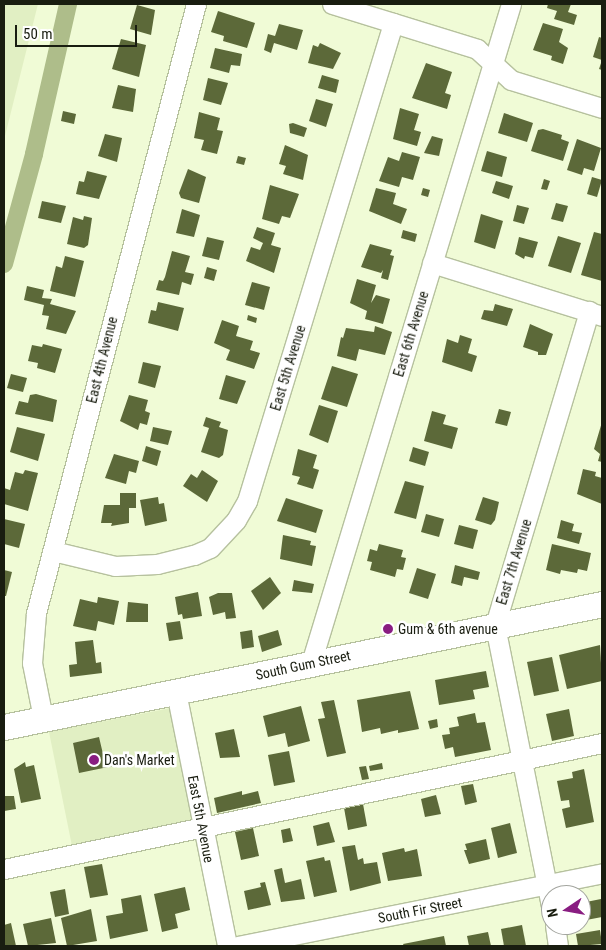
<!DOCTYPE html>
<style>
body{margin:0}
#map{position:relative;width:606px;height:950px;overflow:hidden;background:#f0fbd6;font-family:"Roboto Condensed",sans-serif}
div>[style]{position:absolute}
.built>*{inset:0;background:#e1efc3}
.canal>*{height:18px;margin:-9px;padding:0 9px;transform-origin:9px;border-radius:9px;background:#aebd8a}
.building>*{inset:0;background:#5c6939}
.roads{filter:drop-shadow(1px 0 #b6c19e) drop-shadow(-1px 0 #b6c19e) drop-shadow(0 1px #b6c19e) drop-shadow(0 -1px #b6c19e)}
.minor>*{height:19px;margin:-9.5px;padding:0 9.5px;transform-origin:9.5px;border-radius:9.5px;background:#fff}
.major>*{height:25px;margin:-12.5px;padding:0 12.5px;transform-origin:12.5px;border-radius:12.5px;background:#fff}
.dots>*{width:14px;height:14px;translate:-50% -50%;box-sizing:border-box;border:2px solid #fff;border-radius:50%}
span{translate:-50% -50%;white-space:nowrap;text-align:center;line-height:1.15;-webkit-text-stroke:5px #fff;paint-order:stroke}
.street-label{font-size:14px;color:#191d10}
.poi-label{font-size:14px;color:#191d10}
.left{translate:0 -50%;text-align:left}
.frame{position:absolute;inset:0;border:5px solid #191d10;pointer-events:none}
.north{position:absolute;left:541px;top:885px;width:50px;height:50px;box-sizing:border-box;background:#fff;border:1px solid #a3a59f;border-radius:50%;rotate:258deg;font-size:14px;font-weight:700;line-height:20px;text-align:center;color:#191d10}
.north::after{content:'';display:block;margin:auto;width:18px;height:22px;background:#891d81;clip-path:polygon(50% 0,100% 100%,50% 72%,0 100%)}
.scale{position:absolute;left:15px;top:25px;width:122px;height:22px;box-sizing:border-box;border:2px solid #191d10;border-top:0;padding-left:6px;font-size:15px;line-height:18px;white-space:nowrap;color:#191d10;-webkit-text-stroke:4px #fff;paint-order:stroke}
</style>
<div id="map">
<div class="built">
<div style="clip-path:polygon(4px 4px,38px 4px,4px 140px)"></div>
<div style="clip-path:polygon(171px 708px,195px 822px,72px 846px,49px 732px)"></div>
</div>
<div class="canal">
<div style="left:4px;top:264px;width:114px;rotate:-74.7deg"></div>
<div style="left:34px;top:154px;width:154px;rotate:-77.2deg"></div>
</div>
<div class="building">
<div style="clip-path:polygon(548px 4px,571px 4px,568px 12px,577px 15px,574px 25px,554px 19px,557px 11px,547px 8px)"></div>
<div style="clip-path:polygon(137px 5px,155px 10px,151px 35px,130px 29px)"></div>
<div style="clip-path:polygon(218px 11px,255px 23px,247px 48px,223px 41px,224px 36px,211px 32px)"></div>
<div style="clip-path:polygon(543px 23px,563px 29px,559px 42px,568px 48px,563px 64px,551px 60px,552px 56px,533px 50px)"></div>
<div style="clip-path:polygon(279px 24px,303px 30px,297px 50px,274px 43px,271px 53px,264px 50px,268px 34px,275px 36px)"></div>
<div style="clip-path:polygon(599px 37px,602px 38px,602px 70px,599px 69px,602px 60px,593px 57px)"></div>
<div style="clip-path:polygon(121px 39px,146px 45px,139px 77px,112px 69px)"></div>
<div style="clip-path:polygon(320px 43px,341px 53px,333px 69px,308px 63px,313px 45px,318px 47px)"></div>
<div style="clip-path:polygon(215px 48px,242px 54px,240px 66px,231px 65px,229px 73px,210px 68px)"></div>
<div style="clip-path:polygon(426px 63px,452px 72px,445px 93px,451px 95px,447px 109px,412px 98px)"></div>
<div style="clip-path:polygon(322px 75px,339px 80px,336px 93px,318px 88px)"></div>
<div style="clip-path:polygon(208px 78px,228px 83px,221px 105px,203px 100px)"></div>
<div style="clip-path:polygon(118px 85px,136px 89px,133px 112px,112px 108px)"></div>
<div style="clip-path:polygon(316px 99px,333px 104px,326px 127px,309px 121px)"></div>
<div style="clip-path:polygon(400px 108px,419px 114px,414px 130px,421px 132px,417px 146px,393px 139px)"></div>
<div style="clip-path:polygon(63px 111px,76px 114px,74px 124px,61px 121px)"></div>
<div style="clip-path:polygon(199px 112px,220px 118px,217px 130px,223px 131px,217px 154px,201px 150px,204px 140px,194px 138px)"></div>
<div style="clip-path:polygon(504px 113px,533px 123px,527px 142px,498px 133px)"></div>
<div style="clip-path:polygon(293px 123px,307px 128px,304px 137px,290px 133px,289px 124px)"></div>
<div style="clip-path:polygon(543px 129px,562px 135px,561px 139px,569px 142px,563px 161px,531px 151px,538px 130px)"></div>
<div style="clip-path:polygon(105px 134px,122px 138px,117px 162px,98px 156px)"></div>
<div style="clip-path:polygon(432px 136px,443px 139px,439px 156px,424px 153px)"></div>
<div style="clip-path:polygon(577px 139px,601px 148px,594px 171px,584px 168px,582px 175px,567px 170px)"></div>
<div style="clip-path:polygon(285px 145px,308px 155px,303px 180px,283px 174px,286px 166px,279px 164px)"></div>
<div style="clip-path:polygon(487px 151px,507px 157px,502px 177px,481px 171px)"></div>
<div style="clip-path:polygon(402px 152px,420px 157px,413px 180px,402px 177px,399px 187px,379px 181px,388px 157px,399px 161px)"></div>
<div style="clip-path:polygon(238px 156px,246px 158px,244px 165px,236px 163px)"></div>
<div style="clip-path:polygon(188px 169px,206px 177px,199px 203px,181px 198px,179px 193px)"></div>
<div style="clip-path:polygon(87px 171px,107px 176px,99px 199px,76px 194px,79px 181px,84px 182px)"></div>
<div style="clip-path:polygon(592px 177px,602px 180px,597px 197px,587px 194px)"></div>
<div style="clip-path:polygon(544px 179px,550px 181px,547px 190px,541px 189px)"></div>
<div style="clip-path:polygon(496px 181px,513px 186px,509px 199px,492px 193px)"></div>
<div style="clip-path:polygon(270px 185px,299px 194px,290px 218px,282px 216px,279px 224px,262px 219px)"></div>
<div style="clip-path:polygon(376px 188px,396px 193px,393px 204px,407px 209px,401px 224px,369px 211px)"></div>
<div style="clip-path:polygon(423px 188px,430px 190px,428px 197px,421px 195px)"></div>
<div style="clip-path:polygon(42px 201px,66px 206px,61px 223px,38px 218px)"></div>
<div style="clip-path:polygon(556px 203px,568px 206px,563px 222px,551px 219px)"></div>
<div style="clip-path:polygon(517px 205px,529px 208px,524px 224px,513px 221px)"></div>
<div style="clip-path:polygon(182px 209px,200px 215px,194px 237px,176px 233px)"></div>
<div style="clip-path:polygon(481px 214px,503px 221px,495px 249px,474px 242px)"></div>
<div style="clip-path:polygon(84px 216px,92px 218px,88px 245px,84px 248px,67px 244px,73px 217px,83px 220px)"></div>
<div style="clip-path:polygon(257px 227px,275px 233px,271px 245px,281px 248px,274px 273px,246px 261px,251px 247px,260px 250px,263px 243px,253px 238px)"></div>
<div style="clip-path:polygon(403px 230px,417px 234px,415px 242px,401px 238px)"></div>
<div style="clip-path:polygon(594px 232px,602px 234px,602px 281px,581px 275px)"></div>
<div style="clip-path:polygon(558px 236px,581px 243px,571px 273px,548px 266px)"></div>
<div style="clip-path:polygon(207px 237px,224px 241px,219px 260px,202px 256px)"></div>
<div style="clip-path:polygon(519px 237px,538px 242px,533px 258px,525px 256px,524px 259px,515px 254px)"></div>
<div style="clip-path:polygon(370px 244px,392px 250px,390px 255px,394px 256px,388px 280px,381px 278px,383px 270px,381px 273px,361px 267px)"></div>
<div style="clip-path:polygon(172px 251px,190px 256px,185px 272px,194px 274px,191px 285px,182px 282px,179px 295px,156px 290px,159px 280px,163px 281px,165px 277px)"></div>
<div style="clip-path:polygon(65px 256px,84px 261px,75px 297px,50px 291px,56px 266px,62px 268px)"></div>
<div style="clip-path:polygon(207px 267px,217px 270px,214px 281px,204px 278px)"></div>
<div style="clip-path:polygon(357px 279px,376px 285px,371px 303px,376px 295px,390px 299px,383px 324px,365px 319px,367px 311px,350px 303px)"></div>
<div style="clip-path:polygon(252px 282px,270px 287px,264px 310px,245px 305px)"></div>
<div style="clip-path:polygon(27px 286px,44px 290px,42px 298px,52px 299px,50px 304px,76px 311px,66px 334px,46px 329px,49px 316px,42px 315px,44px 305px,24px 300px)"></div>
<div style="clip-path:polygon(158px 302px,184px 308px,178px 331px,148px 323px,151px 310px,156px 311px)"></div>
<div style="clip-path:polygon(495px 304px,513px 309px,507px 326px,481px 319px,484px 310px,493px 311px)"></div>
<div style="clip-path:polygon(248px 315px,257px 318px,256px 323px,247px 320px)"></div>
<div style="clip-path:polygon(222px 320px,239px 326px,236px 336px,253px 341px,250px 350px,260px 353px,254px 369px,226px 360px,230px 350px,214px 343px)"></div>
<div style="clip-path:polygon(530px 324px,553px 334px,546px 355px,538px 355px,538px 352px,523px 347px)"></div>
<div style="clip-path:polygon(375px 326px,392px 332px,385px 355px,359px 349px,356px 361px,337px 356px,341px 337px,343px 338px,346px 328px,374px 332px)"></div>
<div style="clip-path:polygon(460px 335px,472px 339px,468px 353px,477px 356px,472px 372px,442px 362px,447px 339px,458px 343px)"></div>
<div style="clip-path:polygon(43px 344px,62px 349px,55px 373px,37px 368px,38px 363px,28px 361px,32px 345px,42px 347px)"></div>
<div style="clip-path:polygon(143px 362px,161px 366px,155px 388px,138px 383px)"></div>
<div style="clip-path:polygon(332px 366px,358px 374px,347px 407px,321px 399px)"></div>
<div style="clip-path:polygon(11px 374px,27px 378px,23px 392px,7px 388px)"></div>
<div style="clip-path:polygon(226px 375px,246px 381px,237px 404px,219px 399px)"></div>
<div style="clip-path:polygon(36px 394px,57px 400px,53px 422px,15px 414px,19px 401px,28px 403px,30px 395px)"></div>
<div style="clip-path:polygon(129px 395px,148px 400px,145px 411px,150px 413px,147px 425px,140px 423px,138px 430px,120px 421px)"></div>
<div style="clip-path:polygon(319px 405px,338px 411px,328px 443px,309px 435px)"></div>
<div style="clip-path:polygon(499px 409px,511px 412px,507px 426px,495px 423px)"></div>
<div style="clip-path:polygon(432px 411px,446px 415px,443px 424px,458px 428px,452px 449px,424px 441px)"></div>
<div style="clip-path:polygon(206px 417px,221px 422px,219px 427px,228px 430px,223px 455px,219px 458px,201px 452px,209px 428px,203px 426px)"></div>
<div style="clip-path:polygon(602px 422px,602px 462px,598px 461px,600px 454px,594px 449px)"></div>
<div style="clip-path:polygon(17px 427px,45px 434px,38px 461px,10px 452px)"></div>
<div style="clip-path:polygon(153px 427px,172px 431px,168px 445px,150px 441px)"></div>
<div style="clip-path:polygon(146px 446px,161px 451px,157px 466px,142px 461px)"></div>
<div style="clip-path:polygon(413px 447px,429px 452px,425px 466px,409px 461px)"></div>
<div style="clip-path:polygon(298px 449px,317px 455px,313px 468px,319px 470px,313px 489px,297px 484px,300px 477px,292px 475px)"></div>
<div style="clip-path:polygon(114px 454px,139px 461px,136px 473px,129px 471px,126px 484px,105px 478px)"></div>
<div style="clip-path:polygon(583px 469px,596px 472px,595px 476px,602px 478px,602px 504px,577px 494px)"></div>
<div style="clip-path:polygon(25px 470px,38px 473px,28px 511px,4px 504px,4px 488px,10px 490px,15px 472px,23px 474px)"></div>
<div style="clip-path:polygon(202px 470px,218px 481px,207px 502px,183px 486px,191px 474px,197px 478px)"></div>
<div style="clip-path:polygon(405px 481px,424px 486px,416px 519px,394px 513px)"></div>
<div style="clip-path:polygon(120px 493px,136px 493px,136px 508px,129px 508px,129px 523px,111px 526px,112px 523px,101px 523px,104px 505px,120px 505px)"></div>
<div style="clip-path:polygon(158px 497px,159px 504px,164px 503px,167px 521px,145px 526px,140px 500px)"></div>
<div style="clip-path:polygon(483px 497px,499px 502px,495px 520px,491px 525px,475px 520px)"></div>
<div style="clip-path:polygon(286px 498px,323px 510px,316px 533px,277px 521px)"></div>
<div style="clip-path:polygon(426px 514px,444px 519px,439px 537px,421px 532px)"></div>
<div style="clip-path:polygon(4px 519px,25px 524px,19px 548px,4px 544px)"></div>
<div style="clip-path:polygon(561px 520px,574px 524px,572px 531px,582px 533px,579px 544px,557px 538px)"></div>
<div style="clip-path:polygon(459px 525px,478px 530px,473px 549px,454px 544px)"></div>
<div style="clip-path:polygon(283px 535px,311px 541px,310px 545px,316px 546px,312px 566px,280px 559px)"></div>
<div style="clip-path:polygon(379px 544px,403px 550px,401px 557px,406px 558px,403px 570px,397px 569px,395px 577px,370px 570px,372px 562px,367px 561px,370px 549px,377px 551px)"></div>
<div style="clip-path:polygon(552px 544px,591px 553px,587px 571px,578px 569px,577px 573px,561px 570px,560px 574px,546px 570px)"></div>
<div style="clip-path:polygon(455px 565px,480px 572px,478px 580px,464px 577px,462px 586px,451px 583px)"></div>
<div style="clip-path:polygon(417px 568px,436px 574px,428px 599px,409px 593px)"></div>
<div style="clip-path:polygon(4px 570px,12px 572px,6px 596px,4px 596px)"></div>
<div style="clip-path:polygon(270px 577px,281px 593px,263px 610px,251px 591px)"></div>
<div style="clip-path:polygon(294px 580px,314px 584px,312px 593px,292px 591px)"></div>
<div style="clip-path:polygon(198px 592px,202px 616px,183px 619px,182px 614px,178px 615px,175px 597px)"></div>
<div style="clip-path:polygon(218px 593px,232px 593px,236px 618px,226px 619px,225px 612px,213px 615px,209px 597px)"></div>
<div style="clip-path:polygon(98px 597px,119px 601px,114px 625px,98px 621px,96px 631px,73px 626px,80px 599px,97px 603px)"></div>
<div style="clip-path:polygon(128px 602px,148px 604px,148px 622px,126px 622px)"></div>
<div style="clip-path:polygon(180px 621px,183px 639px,169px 641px,166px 623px)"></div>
<div style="clip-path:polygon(252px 630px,254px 647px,242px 649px,240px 632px)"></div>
<div style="clip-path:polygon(278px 630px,282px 645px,262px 652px,258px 636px)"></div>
<div style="clip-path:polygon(93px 640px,96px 663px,101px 662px,102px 673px,70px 677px,69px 665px,77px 664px,75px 642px)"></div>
<div style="clip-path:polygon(600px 645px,602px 681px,567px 689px,559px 655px)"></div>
<div style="clip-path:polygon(552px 657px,559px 691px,534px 696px,527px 662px)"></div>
<div style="clip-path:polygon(486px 671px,489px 687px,473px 690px,475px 699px,439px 705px,435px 680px)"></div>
<div style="clip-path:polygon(410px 691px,419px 729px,398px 733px,398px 730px,381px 734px,380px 728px,362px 732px,357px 700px)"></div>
<div style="clip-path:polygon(334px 700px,346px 753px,327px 757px,318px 719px,325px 718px,321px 702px)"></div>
<div style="clip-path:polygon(301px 706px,310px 741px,288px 747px,285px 733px,268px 737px,263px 716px)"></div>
<div style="clip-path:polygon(569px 709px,574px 736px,552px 741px,546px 714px)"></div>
<div style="clip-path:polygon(475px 713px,477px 723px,485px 722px,491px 750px,455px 757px,453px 747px,445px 749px,442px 735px,450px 734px,449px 728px,459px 726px,457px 717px)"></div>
<div style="clip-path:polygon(437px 719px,438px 727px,430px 729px,428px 721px)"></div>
<div style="clip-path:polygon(234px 729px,240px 757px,220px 758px,215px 733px)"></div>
<div style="clip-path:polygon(99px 737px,103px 754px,110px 753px,113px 766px,79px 773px,73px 743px)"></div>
<div style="clip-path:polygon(289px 751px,295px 782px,274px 786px,268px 755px)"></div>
<div style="clip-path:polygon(25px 762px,26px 767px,34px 765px,41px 799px,21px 803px,14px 769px)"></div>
<div style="clip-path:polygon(382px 763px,383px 769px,370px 771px,369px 766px)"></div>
<div style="clip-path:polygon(366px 766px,369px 779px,362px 780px,359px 767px)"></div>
<div style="clip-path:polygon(584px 769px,594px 822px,566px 828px,562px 809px,570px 807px,569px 800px,561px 801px,557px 781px,573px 778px,572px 772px)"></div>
<div style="clip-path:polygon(473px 784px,477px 802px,465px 805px,461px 786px)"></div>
<div style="clip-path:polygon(242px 791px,242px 795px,258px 791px,261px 803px,217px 813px,214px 798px)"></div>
<div style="clip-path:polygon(436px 795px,441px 814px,425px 817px,421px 799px)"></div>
<div style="clip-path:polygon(4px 796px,14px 796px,16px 809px,4px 811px)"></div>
<div style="clip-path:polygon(363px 804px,367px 826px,348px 830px,344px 808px)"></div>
<div style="clip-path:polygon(329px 822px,335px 842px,317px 846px,313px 826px)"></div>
<div style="clip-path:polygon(510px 823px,517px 853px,498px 858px,491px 828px)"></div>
<div style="clip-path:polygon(253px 828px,259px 856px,241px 860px,235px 832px)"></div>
<div style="clip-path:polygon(290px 828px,293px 841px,283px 843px,281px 830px)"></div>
<div style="clip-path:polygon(486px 839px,490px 859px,469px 864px,464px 850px,467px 850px,465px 844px)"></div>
<div style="clip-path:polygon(355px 845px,358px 860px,363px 858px,364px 864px,377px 862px,381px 883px,350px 891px,342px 847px)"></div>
<div style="clip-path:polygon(404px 848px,405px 852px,417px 849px,422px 876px,388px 881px,382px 853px)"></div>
<div style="clip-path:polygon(324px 857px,325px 861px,330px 860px,337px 892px,314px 897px,306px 861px)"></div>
<div style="clip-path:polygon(102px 864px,108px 895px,90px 898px,84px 867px)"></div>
<div style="clip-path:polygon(282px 868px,285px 883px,301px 879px,305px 899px,281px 902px,274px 870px)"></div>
<div style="clip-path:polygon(265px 882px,271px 905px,248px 910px,244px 891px,261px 887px,260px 883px)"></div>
<div style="clip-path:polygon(185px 887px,190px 910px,175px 914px,178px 928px,162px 932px,154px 894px)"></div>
<div style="clip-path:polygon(65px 889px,69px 914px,55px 917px,50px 892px)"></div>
<div style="clip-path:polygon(141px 895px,148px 931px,110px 939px,106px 916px,123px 913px,121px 899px)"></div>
<div style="clip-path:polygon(601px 899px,602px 917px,581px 921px,581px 903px)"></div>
<div style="clip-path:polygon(91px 909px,97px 941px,67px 946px,61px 918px)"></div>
<div style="clip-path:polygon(51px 918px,56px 943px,28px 946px,23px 924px)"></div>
<div style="clip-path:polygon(11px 923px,16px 946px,4px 946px,4px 925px)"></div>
<div style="clip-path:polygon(522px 925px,526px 946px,504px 946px,501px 929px)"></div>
<div style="clip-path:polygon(600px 930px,602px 944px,578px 946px,576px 934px)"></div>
<div style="clip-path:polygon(488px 932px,491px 946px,469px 946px,467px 936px)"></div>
<div style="clip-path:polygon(444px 936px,446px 946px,404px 946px,403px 944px)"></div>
</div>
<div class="roads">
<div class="minor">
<div style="left:332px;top:4px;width:152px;rotate:17.2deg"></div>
<div style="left:477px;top:49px;width:46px;rotate:42.4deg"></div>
<div style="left:511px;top:80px;width:95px;rotate:17.1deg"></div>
<div style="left:432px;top:263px;width:178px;rotate:17.3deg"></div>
<div style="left:53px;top:551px;width:64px;rotate:13.6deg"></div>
<div style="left:115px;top:566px;width:42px;rotate:-2.7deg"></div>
<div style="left:157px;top:564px;width:38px;rotate:-14deg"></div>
<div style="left:194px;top:555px;width:17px;rotate:-24deg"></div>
<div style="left:210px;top:548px;width:38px;rotate:-47deg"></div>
<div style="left:236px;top:520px;width:22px;rotate:-60deg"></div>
<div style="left:247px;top:501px;width:500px;rotate:-73deg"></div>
<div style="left:311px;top:663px;width:689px;rotate:-73.12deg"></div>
<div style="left:176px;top:692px;width:259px;rotate:78.6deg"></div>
<div style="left:43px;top:718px;width:56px;rotate:-101.3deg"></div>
<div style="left:32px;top:663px;width:50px;rotate:-85.4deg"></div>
<div style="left:36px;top:613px;width:630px;rotate:-75.28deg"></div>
<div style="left:4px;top:869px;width:611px;rotate:-11.9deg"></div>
<div style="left:551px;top:906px;width:287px;rotate:-101.3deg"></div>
<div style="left:495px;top:625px;width:328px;rotate:-73.3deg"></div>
<div style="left:555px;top:925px;width:21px;rotate:82deg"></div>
<div style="left:238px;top:946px;width:371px;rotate:-11.3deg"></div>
</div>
<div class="major">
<div style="left:4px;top:727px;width:611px;rotate:-11.62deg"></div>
</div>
</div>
<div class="dots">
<div style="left:388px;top:629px;background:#891d81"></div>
<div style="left:94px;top:760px;background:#891d81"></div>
</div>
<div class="street-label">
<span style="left:411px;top:334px;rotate:-73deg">East 6th Avenue</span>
<span style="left:102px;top:360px;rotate:-76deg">East 4th Avenue</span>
<span style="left:288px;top:368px;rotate:-73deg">East 5th Avenue</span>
<span style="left:514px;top:562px;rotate:-73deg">East 7th Avenue</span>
<span style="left:303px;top:665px;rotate:-12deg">South Gum Street</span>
<span style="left:201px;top:819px;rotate:79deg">East 5th Avenue</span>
<span style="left:420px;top:910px;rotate:-11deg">South Fir Street</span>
</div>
<div class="poi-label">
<span class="left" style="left:398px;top:629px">Gum &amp; 6th avenue</span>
<span class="left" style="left:104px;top:760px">Dan's Market</span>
</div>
<div class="frame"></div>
<div class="north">N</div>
<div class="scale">50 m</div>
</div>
